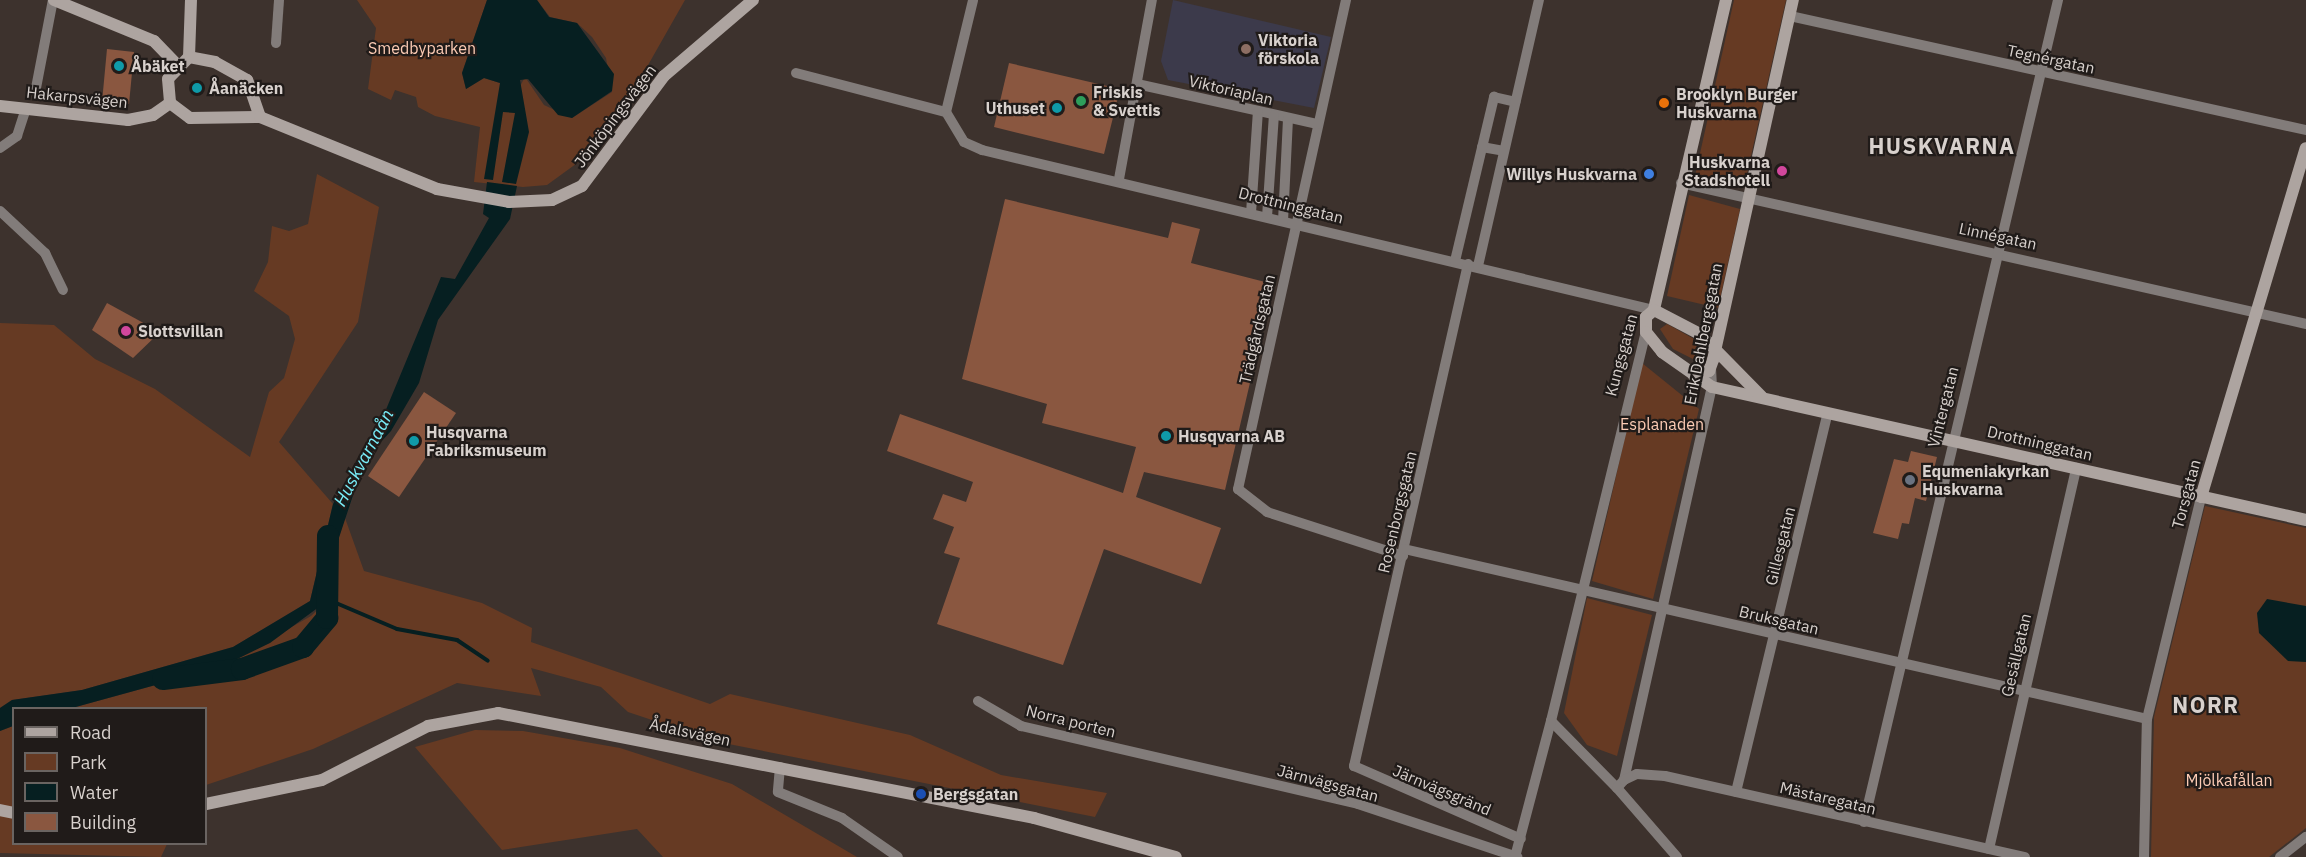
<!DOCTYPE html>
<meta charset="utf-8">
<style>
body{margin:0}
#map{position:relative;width:2306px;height:857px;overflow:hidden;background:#3d322d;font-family:"IBM Plex Sans",sans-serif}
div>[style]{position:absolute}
.education>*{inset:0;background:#3c3a4b}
.green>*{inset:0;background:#663a23}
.water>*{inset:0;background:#061f21}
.stream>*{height:4px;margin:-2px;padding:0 2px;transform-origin:2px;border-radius:2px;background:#061f21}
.river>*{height:22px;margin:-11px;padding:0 11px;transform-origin:11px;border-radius:11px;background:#061f21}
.building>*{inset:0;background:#8a5740}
.street>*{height:10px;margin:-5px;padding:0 5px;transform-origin:5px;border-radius:5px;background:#827c7a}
.secondary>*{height:12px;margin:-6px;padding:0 6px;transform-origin:6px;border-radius:6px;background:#ada4a0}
.dots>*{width:16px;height:16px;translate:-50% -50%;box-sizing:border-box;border:3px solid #201b19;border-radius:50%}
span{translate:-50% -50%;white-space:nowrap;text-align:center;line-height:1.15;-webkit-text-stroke:4.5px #201b19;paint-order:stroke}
.poi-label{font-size:16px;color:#d8d1cd;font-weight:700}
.left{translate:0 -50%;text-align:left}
.right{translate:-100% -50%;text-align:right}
.park-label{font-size:16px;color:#fccbb4}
.street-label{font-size:16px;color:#d8d1cd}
.water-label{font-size:18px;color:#79edf8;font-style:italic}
.district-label{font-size:22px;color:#d8d1cd;font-weight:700;letter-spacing:1.5px}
.legend{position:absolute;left:12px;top:707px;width:195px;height:138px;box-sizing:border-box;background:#201b19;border:2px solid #6a6461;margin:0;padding:8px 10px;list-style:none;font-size:18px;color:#d8d1cd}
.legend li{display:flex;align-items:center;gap:12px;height:30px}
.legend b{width:30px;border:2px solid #6a6461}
</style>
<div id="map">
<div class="education">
<div style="clip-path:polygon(1173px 0,1331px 37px,1314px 108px,1168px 80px,1161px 61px)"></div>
</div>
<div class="green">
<div style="clip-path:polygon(357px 0,487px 0,462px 73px,466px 89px,484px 78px,500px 83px,526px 118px,518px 90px,525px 77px,544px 105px,572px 118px,612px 92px,606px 58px,592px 37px,577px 23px,550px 17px,537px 0,685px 0,635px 88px,580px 161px,547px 185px,523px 187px,474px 182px,480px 127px,435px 116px,418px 107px,416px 97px,395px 90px,391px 100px,368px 89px,376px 28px)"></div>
<div style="clip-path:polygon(1734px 0,1786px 0,1744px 187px,1695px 176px)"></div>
<div style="clip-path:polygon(317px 174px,379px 207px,358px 322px,279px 442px,333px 504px,310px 601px,233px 647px,82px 690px,12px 700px,0 708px,0 323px,54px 325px,95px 359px,155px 389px,250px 457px,269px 392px,284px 378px,295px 339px,289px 316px,254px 291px,268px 262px,272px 226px,289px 231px,308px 224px)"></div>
<div style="clip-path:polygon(1689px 195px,1740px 209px,1718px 308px,1667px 296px)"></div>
<div style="clip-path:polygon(1667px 324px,1694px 339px,1702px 355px,1693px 359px,1673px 349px,1660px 329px)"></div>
<div style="clip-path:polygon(1642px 363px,1699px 409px,1653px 599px,1592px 581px)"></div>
<div style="clip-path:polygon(2205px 506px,2306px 528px,2306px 828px,2269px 857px,2151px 857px,2154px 717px)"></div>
<div style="clip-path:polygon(345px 518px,364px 571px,482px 603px,532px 628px,531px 642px,710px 704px,730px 694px,910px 735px,1001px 775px,1107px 793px,1095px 817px,683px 735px,682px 730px,628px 712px,601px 687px,531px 668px,541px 696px,457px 683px,313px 749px,206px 785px,206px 708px,72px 708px,221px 667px,311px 616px,327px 601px,329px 568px)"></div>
<div style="clip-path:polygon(1587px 598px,1652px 615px,1617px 756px,1587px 745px,1564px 713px)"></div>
<div style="clip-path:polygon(13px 726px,14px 844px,167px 844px,161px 857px,0 853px,0 731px)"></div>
<div style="clip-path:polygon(475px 730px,523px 731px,620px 748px,732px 784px,857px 857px,663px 857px,637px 829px,502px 850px,415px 747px)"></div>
</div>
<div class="water">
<div style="clip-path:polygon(487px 0,537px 0,549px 17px,577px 23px,614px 74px,612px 91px,572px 118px,558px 115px,528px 79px,520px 80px,529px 132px,516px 184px,502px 182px,515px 113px,503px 112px,493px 180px,484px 179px,500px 83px,484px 78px,466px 89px,462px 73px)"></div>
<div style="clip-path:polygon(487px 182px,517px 186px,510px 219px,438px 320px,419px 383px,391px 431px,365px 459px,329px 568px,327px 601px,270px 643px,221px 667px,72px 708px,14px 708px,13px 726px,0 731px,0 708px,12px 700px,82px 690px,233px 647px,310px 601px,333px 504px,385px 412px,441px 277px,455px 279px,489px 218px,483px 214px)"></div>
<div style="clip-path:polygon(2267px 599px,2306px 606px,2306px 662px,2288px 661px,2259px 633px,2257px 613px)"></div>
</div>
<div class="stream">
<div style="left:329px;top:600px;width:74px;rotate:23.1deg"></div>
<div style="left:397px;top:629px;width:61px;rotate:10.4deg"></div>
<div style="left:457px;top:640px;width:37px;rotate:34deg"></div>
</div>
<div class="river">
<div style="left:163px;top:679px;width:80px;rotate:-7.2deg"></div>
<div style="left:242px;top:669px;width:65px;rotate:-19.8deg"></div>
<div style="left:303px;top:647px;width:38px;rotate:-50deg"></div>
<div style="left:327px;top:618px;width:82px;rotate:-89.3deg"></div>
</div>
<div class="building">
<div style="clip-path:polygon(107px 49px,134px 52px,129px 104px,102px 102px)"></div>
<div style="clip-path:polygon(1009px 63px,1120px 89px,1104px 154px,994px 127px)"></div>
<div style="clip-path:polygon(1005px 199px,1168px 238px,1172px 222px,1200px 229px,1191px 263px,1273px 284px,1225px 490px,1144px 472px,1136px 497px,1221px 528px,1201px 584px,1104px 549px,1063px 665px,937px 624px,960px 558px,944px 553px,954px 527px,933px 519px,943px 494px,966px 502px,973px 482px,887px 451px,900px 414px,1123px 493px,1136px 447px,1042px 423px,1047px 404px,962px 379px)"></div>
<div style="clip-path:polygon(107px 303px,160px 332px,133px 358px,92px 330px)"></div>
<div style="clip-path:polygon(424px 392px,456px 413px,399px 497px,368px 476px)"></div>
<div style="clip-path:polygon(1911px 451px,1937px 457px,1926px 501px,1915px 498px,1909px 524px,1902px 523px,1898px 539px,1873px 533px,1894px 459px,1908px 462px)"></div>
</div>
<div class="street">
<div style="left:1346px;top:0;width:501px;rotate:102.45deg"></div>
<div style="left:1238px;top:489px;width:37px;rotate:38deg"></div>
<div style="left:1267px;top:512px;width:143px;rotate:17.9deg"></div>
<div style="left:1790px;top:16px;width:528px;rotate:12.46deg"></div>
<div style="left:276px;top:43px;width:43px;rotate:-86deg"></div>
<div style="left:796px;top:73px;width:155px;rotate:14.6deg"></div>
<div style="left:946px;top:112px;width:35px;rotate:59deg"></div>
<div style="left:964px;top:142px;width:20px;rotate:24deg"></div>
<div style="left:982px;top:150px;width:691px;rotate:13.39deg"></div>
<div style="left:1137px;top:84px;width:185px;rotate:12.5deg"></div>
<div style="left:36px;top:88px;width:90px;rotate:-79.1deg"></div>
<div style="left:946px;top:112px;width:115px;rotate:-76.4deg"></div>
<div style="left:1482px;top:147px;width:22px;rotate:10deg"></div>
<div style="left:0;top:148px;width:21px;rotate:-35deg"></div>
<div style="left:17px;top:136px;width:29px;rotate:-72deg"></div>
<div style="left:1119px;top:179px;width:182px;rotate:-79.6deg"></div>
<div style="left:1681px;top:183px;width:641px;rotate:12.71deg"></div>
<div style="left:0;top:211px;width:62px;rotate:43deg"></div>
<div style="left:45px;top:253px;width:41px;rotate:64.1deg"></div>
<div style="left:1251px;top:213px;width:102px;rotate:-86.1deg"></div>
<div style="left:1267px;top:217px;width:102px;rotate:-86.1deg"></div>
<div style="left:1283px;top:221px;width:103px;rotate:-87.2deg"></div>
<div style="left:1455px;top:261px;width:169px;rotate:-76.6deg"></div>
<div style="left:1494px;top:97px;width:22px;rotate:13deg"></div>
<div style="left:1468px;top:264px;width:515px;rotate:102.79deg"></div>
<div style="left:1354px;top:766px;width:182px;rotate:23.6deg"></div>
<div style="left:1478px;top:266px;width:273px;rotate:-77.1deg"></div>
<div style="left:1404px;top:549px;width:762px;rotate:12.89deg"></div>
<div style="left:978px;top:701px;width:50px;rotate:30.2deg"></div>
<div style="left:1021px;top:726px;width:346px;rotate:13deg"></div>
<div style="left:1358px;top:804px;width:168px;rotate:18.4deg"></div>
<div style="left:780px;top:767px;width:25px;rotate:95deg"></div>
<div style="left:778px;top:792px;width:69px;rotate:22.1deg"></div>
<div style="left:842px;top:818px;width:68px;rotate:34.9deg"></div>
<div style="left:1624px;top:780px;width:403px;rotate:-77.4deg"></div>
<div style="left:1712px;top:387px;width:18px;rotate:-93deg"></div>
<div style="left:1617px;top:788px;width:94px;rotate:-134.6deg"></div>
<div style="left:1551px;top:721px;width:400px;rotate:-76.3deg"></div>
<div style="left:1736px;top:792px;width:390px;rotate:-76.4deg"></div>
<div style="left:1864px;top:822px;width:845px;rotate:-76.72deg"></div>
<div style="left:1989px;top:849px;width:391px;rotate:-77.1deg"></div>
<div style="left:1515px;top:857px;width:141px;rotate:-75.2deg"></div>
<div style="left:1677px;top:857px;width:91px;rotate:-131deg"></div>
<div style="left:1617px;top:788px;width:11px;rotate:-49deg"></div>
<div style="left:1624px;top:780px;width:14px;rotate:-25deg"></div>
<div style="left:1637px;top:774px;width:28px;rotate:4deg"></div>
<div style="left:1665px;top:776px;width:369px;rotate:12.7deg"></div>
<div style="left:2144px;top:857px;width:138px;rotate:-88.8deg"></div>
<div style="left:2147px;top:719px;width:228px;rotate:-76.3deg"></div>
<div style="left:2280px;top:857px;width:33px;rotate:-38deg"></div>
</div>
<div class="secondary">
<div style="left:54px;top:0;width:108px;rotate:22.3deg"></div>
<div style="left:154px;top:41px;width:33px;rotate:46deg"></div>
<div style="left:1726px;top:0;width:318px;rotate:103.1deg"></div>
<div style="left:1654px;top:310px;width:11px;rotate:139deg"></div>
<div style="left:1646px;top:317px;width:15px;rotate:90deg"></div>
<div style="left:1646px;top:332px;width:26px;rotate:51deg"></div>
<div style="left:1662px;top:352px;width:61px;rotate:35deg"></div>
<div style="left:1712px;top:387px;width:609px;rotate:12.62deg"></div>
<div style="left:189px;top:57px;width:57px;rotate:-88deg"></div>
<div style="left:0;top:106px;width:129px;rotate:6.2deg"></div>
<div style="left:128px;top:120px;width:25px;rotate:-11deg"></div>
<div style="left:153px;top:115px;width:21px;rotate:-35deg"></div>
<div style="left:260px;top:117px;width:39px;rotate:-109deg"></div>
<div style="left:247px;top:80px;width:37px;rotate:-151deg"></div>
<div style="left:215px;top:62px;width:26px;rotate:-169deg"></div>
<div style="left:189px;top:57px;width:30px;rotate:134deg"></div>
<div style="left:168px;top:79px;width:24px;rotate:85deg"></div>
<div style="left:170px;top:103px;width:25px;rotate:37deg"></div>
<div style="left:190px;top:118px;width:70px;rotate:-0.8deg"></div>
<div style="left:260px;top:117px;width:191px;rotate:22.1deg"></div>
<div style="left:437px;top:189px;width:73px;rotate:10.2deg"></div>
<div style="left:509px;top:202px;width:43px;rotate:-2.7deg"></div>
<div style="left:552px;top:200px;width:33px;rotate:-25deg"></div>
<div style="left:582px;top:186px;width:137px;rotate:-53.3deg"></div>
<div style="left:664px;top:76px;width:117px;rotate:-40.5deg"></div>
<div style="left:1654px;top:310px;width:52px;rotate:27.6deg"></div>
<div style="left:1700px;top:334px;width:88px;rotate:45.5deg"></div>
<div style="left:1694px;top:376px;width:16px;rotate:-18deg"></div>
<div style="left:1709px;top:371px;width:12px;rotate:-70deg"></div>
<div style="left:1713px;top:360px;width:369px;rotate:-77.5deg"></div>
<div style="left:2201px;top:497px;width:364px;rotate:-73.3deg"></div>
<div style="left:206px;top:804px;width:118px;rotate:-11.7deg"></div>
<div style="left:322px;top:780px;width:119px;rotate:-27deg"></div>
<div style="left:428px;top:726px;width:71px;rotate:-10.5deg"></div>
<div style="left:498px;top:713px;width:546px;rotate:11.08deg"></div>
<div style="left:1034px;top:818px;width:147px;rotate:15.4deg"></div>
<div style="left:0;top:810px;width:14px;rotate:12deg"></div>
</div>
<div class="dots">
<div style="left:1246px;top:49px;background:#8d6e63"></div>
<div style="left:119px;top:66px;background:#0f9aa8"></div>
<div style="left:197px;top:88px;background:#0f9aa8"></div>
<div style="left:1081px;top:101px;background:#2e9e5b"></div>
<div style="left:1664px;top:103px;background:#e8710a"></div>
<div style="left:1057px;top:108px;background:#0f9aa8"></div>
<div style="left:1782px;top:171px;background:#d1479c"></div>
<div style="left:1649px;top:174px;background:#3f7fe0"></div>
<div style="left:126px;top:331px;background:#d1479c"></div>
<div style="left:1166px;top:436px;background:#0f9aa8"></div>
<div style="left:414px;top:441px;background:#0f9aa8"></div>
<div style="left:1910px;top:480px;background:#6b7280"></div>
<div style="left:921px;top:794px;background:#1a4fb4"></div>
</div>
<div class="poi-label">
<span class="left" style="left:1258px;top:49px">Viktoria<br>förskola</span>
<span class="left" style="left:131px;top:66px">Åbäket</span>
<span class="left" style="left:209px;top:88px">Åanäcken</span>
<span class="left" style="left:1093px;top:101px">Friskis<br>&amp; Svettis</span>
<span class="left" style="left:1676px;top:103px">Brooklyn Burger<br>Huskvarna</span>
<span class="right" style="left:1045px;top:108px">Uthuset</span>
<span class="right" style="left:1770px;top:171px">Huskvarna<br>Stadshotell</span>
<span class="right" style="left:1637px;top:174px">Willys Huskvarna</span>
<span class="left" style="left:138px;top:331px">Slottsvillan</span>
<span class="left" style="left:426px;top:441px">Husqvarna<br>Fabriksmuseum</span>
<span class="left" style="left:1178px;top:436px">Husqvarna AB</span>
<span class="left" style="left:1922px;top:480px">Equmeniakyrkan<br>Huskvarna</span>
<span class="left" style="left:933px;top:794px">Bergsgatan</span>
</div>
<div class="park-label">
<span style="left:422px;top:48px">Smedbyparken</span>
<span style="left:1662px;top:424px">Esplanaden</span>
<span style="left:2229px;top:780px">Mjölkafållan</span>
</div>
<div class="street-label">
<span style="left:2051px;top:59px;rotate:12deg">Tegnérgatan</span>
<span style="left:1231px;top:90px;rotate:13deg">Viktoriaplan</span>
<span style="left:77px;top:97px;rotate:6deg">Hakarpsvägen</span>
<span style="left:615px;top:116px;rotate:-53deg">Jönköpingsvägen</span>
<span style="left:1291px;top:205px;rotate:14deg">Drottninggatan</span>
<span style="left:1998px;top:236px;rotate:12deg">Linnégatan</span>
<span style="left:1257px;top:329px;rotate:-77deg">Trädgårdsgatan</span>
<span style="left:1703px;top:334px;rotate:-79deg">Erik Dahlbergsgatan</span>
<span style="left:1621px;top:355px;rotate:-75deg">Kungsgatan</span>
<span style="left:1943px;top:407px;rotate:-76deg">Vintergatan</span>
<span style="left:2040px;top:443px;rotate:13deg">Drottninggatan</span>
<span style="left:2186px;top:494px;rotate:-75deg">Torsgatan</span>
<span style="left:1397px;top:512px;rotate:-77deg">Rosenborgsgatan</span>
<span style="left:1780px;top:546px;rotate:-76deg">Gillesgatan</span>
<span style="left:1779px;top:620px;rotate:13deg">Bruksgatan</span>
<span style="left:2016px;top:655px;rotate:-77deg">Gesällgatan</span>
<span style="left:1071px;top:721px;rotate:14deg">Norra porten</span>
<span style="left:690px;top:732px;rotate:12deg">Ådalsvägen</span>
<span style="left:1328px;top:783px;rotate:15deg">Järnvägsgatan</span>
<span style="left:1442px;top:790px;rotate:23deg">Järnvägsgränd</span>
<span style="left:1828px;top:798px;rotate:13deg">Mästaregatan</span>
</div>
<div class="water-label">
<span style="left:364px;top:458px;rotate:-62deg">Huskvarnaån</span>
</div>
<div class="district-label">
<span style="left:1942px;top:146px">HUSKVARNA</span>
<span style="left:2206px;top:705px">NORR</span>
</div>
<ul class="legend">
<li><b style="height:8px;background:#ada4a0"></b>Road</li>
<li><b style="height:16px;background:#663a23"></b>Park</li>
<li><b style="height:16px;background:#061f21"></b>Water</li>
<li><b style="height:16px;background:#8a5740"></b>Building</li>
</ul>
</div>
